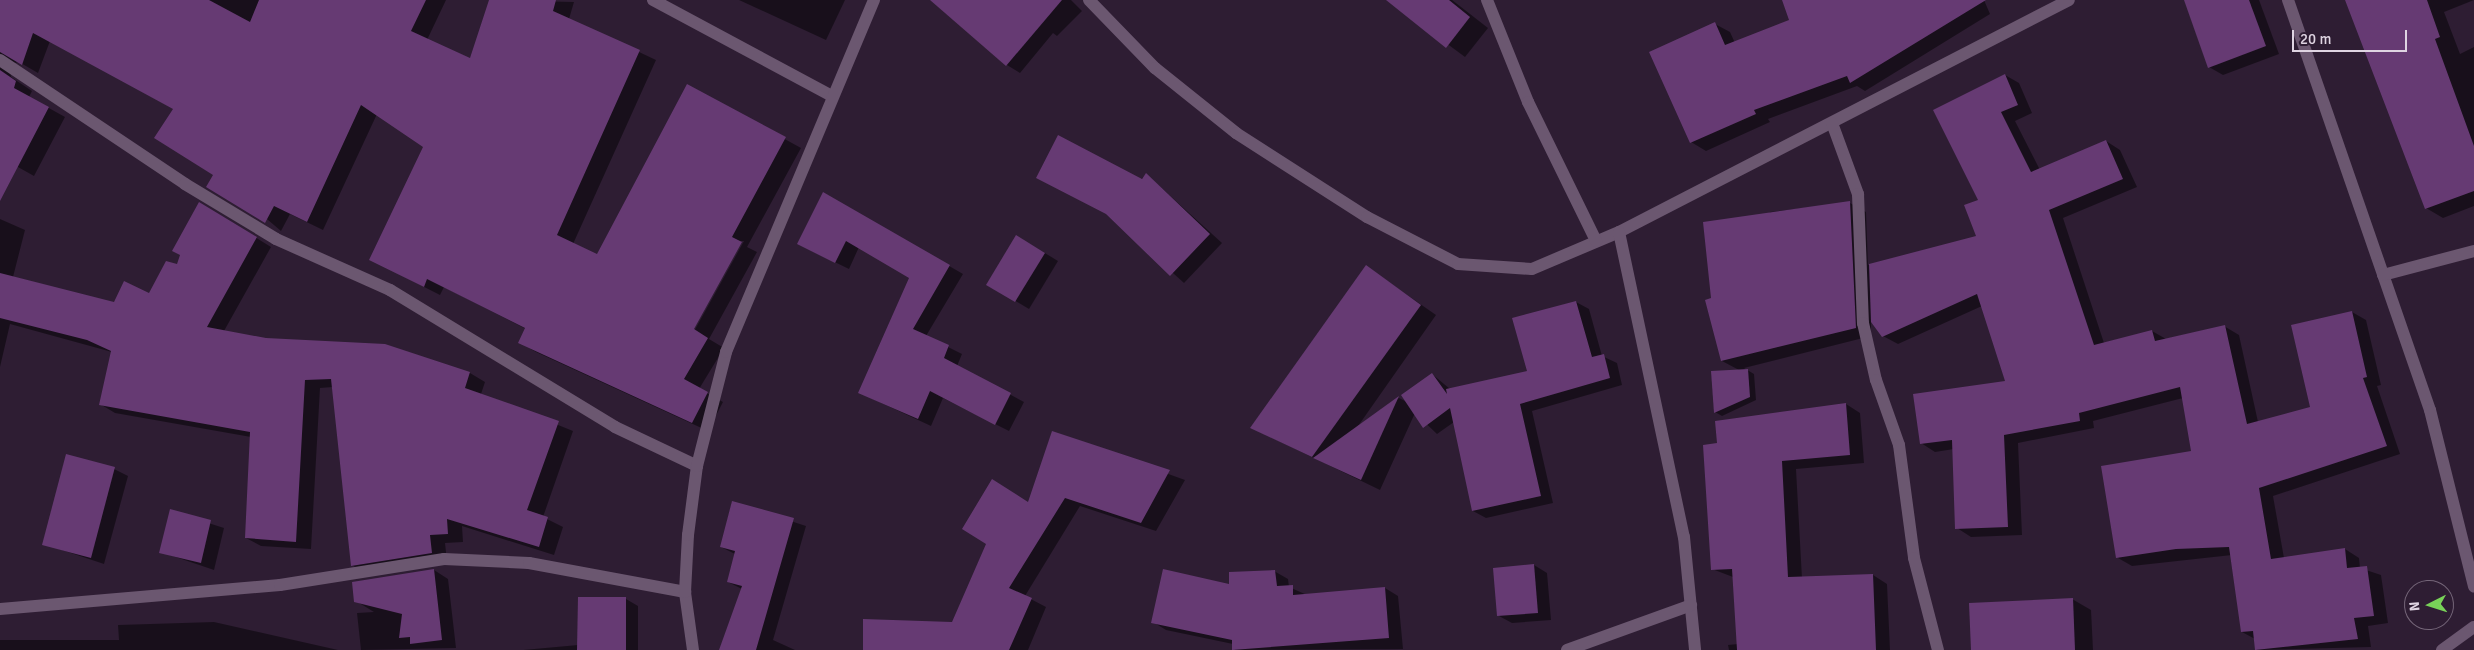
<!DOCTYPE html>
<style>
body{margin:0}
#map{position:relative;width:2474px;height:650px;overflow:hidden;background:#2e1d33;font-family:Signika,sans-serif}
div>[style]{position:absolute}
.shadow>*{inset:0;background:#0007}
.building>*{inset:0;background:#663a73}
.minor>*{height:12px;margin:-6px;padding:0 6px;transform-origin:6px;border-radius:6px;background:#6b5770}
span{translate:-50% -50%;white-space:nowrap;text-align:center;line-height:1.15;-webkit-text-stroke:5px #2e1d33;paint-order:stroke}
.north{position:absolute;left:2404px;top:580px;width:50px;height:50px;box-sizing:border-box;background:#2e1d33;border:1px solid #756679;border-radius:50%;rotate:265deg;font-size:14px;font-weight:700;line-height:20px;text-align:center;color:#dfd4e2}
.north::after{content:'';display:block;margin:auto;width:18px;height:22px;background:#78d258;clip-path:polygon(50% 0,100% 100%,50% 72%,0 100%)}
.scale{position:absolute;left:2292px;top:30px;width:115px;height:22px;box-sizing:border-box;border:2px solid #dfd4e2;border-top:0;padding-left:6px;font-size:15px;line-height:18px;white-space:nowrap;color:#dfd4e2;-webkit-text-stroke:4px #2e1d33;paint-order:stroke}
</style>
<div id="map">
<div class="shadow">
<div style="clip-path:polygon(evenodd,0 0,446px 0,427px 40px,471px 59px,490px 0,574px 2px,569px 19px,656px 60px,573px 244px,597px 256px,688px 86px,801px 148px,747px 247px,757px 252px,709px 339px,724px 348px,699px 389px,723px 402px,708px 431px,536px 352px,520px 343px,526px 329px,444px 287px,440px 295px,371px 260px,425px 147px,377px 114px,323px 230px,290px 214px,281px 231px,215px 175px,174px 109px,50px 41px,38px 73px,19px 62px,9px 64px,11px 77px,32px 91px,29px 97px,65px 117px,34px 176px,0 157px,0 0,741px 241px,744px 241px,692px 335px,690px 334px,741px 241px)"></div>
<div style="clip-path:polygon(739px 0,845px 0,826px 40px)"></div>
<div style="clip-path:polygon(945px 0,1071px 0,1082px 11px,1057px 36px,1053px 33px,1020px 73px,1007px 65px)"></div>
<div style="clip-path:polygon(1388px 0,1452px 0,1488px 28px,1465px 57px)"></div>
<div style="clip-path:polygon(1783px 0,1984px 0,1990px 14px,1865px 91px,1857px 86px,1768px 119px,1770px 122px,1706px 151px,1691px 142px,1715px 24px,1730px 32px,1735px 43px,1791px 21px)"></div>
<div style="clip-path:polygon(2185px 0,2259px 0,2279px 54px,2223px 75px,2209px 67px)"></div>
<div style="clip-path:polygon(2347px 0,2474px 0,2444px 12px,2460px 54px,2474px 47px,2474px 206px,2443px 218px,2426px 208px)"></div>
<div style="clip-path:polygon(2005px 75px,2019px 83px,2032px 113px,2015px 121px,2040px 170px,2106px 141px,2120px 150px,2137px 187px,2063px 218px,2104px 343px,2152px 331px,2166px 339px,2224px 326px,2239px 335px,2258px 422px,2312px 408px,2352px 312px,2366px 320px,2381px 385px,2377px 386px,2400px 454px,2273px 496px,2284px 558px,2345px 549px,2359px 558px,2360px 568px,2381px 575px,2388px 623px,2368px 626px,2371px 647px,2257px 650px,2255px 639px,2242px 632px,2232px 555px,2132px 566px,2118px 558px,2192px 452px,2183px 398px,2093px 421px,2094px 428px,2018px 443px,2022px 535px,1971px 537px,1957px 528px,1954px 449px,1935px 452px,1921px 443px,2006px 382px,1982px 306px,1898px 344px,1883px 336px,1871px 319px,1871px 336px,1744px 368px,1754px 374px,1756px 400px,1722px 416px,1715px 412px,1739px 370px,1722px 361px,1712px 299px,1770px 212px,1850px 203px,1866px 212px,1868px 265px,1977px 237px,1980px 200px)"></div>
<div style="clip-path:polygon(1146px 174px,1222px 243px,1184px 283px,1109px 215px)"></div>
<div style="clip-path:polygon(823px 193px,963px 274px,926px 336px,962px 354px,957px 366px,1024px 402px,1009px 431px,943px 398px,931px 426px,860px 393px,910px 278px,859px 247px,849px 269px,812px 251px)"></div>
<div style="clip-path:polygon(214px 212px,271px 247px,224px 331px,266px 339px,385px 345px,470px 373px,485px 382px,481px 394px,573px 431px,543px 517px,563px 527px,554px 555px,462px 526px,463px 542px,445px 543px,447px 561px,367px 574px,352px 565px,333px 387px,320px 388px,311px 549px,261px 546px,246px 538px,251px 437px,115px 413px,100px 404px,112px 352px,10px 324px,0 367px,0 219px,25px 230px,13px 277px,115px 303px,150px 294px,178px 265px)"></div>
<div style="clip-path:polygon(1030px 244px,1058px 261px,1029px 309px,987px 284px)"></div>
<div style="clip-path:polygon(1367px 267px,1436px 315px,1356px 429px,1399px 398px,1407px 402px,1432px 374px,1450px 389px,1529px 372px,1576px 302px,1589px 309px,1602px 356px,1617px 363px,1622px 385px,1532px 411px,1553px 503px,1486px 518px,1473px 511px,1454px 422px,1437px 434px,1415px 413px,1380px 490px,1252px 428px)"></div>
<div style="clip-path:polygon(1846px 404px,1860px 413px,1864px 463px,1796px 469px,1802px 578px,1873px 575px,1887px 584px,1890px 650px,1729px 650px,1728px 645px,1738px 644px,1733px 577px,1712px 569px,1718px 444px)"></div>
<div style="clip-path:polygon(1052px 432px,1185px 480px,1156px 531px,1080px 506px,1025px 596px,1046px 607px,1028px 650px,864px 650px,953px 623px,1029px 503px)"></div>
<div style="clip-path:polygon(114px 469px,128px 476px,104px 564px,44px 544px)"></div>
<div style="clip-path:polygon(732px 502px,806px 526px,773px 640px,795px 650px,720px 650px,742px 589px,728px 582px,735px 554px,721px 547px)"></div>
<div style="clip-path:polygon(171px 511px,224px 528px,214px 570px,161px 552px)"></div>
<div style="clip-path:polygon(1534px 565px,1547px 573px,1551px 620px,1512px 623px,1499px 616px)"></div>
<div style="clip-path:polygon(434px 570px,448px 579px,456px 648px,361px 650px,357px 613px,374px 612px,356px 601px)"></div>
<div style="clip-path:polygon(1274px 571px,1288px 579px,1289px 587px,1307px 595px,1385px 588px,1398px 596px,1403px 649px,1235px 650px,1233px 644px,1166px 630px,1153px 622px,1231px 585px)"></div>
<div style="clip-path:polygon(626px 599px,638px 606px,638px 650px,523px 650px,578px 645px)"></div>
<div style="clip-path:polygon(2072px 599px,2091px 610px,2093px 650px,1972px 650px)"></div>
<div style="clip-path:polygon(214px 622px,338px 650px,0 650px,0 640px,119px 640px,118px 625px)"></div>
</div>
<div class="building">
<div style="clip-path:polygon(0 0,209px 0,250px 22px,259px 0,426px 0,411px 31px,470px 58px,489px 0,556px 0,553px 11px,640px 50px,557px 235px,597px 254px,687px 84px,786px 137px,732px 237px,742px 242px,694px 329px,708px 338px,684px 379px,708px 392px,692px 423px,518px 343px,525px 328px,427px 279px,424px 287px,369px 260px,423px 147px,361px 105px,307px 222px,274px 206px,265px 223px,206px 187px,213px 175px,154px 138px,173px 109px,33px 33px,22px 65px,0 52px)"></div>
<div style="clip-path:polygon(930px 0,1062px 0,1006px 66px)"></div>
<div style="clip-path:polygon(1386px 0,1449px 0,1470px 17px,1446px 48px)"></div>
<div style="clip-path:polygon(1782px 0,1986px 0,1850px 83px,1847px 76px,1754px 110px,1756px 114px,1690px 143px,1649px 52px,1715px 22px,1725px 45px,1789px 20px)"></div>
<div style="clip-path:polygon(2184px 0,2249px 0,2266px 46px,2208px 68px)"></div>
<div style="clip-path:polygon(2345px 0,2427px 0,2440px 37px,2435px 39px,2474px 146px,2474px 191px,2425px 209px)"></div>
<div style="clip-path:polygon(0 70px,16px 81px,14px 88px,49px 107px,0 201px)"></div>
<div style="clip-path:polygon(2005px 74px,2018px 105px,2001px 112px,2031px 172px,2106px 140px,2123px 179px,2049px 210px,2094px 345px,2152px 330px,2155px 341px,2225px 325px,2247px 424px,2310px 407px,2291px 325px,2352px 311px,2367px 377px,2363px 378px,2387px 446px,2259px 488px,2271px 559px,2345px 548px,2347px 568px,2367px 566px,2374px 616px,2354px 618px,2358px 639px,2255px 650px,2253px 631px,2241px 632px,2229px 547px,2176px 549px,2116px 558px,2101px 466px,2191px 451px,2180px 387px,2079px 413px,2080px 421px,2004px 435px,2008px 527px,1955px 529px,1952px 440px,1920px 444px,1913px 394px,2005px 381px,1977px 294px,1882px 337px,1871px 322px,1869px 264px,1976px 236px,1964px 205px,1978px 200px,1933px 110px)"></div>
<div style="clip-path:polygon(1058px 135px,1142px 179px,1146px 173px,1210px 234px,1170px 276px,1106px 214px,1036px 178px)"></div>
<div style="clip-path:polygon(823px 192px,950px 265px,913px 329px,949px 345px,944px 358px,1011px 393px,995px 425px,930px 391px,918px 419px,858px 393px,909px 278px,846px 241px,835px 263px,797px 244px)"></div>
<div style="clip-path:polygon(1850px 201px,1856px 328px,1721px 361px,1705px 300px,1711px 298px,1703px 222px)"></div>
<div style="clip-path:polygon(199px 202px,257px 237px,207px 327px,266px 338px,385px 344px,470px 372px,465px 388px,559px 421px,527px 510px,548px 517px,539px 547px,447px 519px,448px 534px,430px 535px,432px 553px,351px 566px,331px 379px,305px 380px,296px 542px,245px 538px,250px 432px,99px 405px,111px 351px,87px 340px,0 318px,0 273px,114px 302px,124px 281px,149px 293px,166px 261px,177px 264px,180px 255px,172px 251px)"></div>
<div style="clip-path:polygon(1016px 235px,1045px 253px,1015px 302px,986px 285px)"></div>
<div style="clip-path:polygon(1366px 265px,1421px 305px,1312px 457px,1250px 428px)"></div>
<div style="clip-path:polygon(1576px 301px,1592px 357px,1604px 354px,1610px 378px,1520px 404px,1541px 496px,1472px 511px,1450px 408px,1423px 428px,1401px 395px,1432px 373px,1447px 394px,1446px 389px,1527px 371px,1512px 318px)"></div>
<div style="clip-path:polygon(1748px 369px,1750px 397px,1714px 413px,1711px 371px)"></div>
<div style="clip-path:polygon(1399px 396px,1361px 480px,1313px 458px)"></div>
<div style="clip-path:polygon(1846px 403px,1850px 455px,1782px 461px,1788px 577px,1873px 574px,1876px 650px,1737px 650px,1732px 569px,1711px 570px,1703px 445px,1717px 443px,1715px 421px)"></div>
<div style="clip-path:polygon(1052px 431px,1170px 470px,1141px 523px,1065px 498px,1009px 588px,1032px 598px,1009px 650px,863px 650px,863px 619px,952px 622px,986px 544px,962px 529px,992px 479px,1028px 502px)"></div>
<div style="clip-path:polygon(66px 454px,115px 467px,91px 558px,42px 545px)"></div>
<div style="clip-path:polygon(732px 501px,794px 518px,756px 650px,719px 650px,742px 586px,727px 582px,735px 551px,720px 547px)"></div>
<div style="clip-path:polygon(170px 509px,211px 520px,201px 563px,159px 553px)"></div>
<div style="clip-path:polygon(1534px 564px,1538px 613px,1497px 616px,1493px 568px)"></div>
<div style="clip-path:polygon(434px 569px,442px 640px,410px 644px,410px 637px,399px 638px,402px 614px,354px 602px,352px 582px)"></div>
<div style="clip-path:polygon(1163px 569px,1229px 584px,1229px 572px,1275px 570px,1277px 586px,1293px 585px,1293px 595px,1385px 587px,1389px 638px,1232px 650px,1232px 640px,1151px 623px)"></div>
<div style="clip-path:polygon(578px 597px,626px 597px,626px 650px,577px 650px)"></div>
<div style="clip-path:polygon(2073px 598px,2075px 650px,1971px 650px,1969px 603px)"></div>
</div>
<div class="minor">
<div style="left:653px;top:0;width:203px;rotate:28.2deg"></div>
<div style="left:1089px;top:0;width:95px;rotate:45.9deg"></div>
<div style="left:1155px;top:68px;width:104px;rotate:38.7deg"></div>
<div style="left:1236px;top:133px;width:156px;rotate:32.7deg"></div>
<div style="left:1367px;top:217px;width:102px;rotate:27.3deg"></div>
<div style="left:1458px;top:264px;width:74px;rotate:3.9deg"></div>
<div style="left:1532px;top:269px;width:95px;rotate:-23deg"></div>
<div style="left:1619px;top:232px;width:506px;rotate:-27.27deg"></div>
<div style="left:1487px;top:0;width:110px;rotate:68.1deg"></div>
<div style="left:1528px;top:102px;width:155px;rotate:63.9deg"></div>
<div style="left:2288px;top:0;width:434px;rotate:70.9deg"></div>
<div style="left:2430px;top:410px;width:182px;rotate:76deg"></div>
<div style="left:0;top:60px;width:223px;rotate:33.8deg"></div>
<div style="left:185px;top:184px;width:106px;rotate:31.1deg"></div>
<div style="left:276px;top:239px;width:125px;rotate:24.1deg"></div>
<div style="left:390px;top:290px;width:263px;rotate:31.3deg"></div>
<div style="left:615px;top:427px;width:91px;rotate:25.4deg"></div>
<div style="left:1832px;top:123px;width:76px;rotate:69.9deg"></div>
<div style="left:1858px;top:194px;width:129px;rotate:87.8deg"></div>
<div style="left:1863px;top:323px;width:58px;rotate:77.2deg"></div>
<div style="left:1876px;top:380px;width:69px;rotate:70.5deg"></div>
<div style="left:1899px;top:445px;width:114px;rotate:82.4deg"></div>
<div style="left:1914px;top:558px;width:95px;rotate:75.4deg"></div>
<div style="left:1619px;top:232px;width:312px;rotate:78deg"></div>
<div style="left:1684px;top:537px;width:114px;rotate:84.4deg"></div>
<div style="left:2383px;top:275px;width:94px;rotate:-14.8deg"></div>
<div style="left:0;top:609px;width:281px;rotate:-4.9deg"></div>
<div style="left:280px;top:585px;width:166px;rotate:-9deg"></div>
<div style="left:444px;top:559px;width:85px;rotate:2.7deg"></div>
<div style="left:529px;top:563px;width:159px;rotate:10.5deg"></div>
<div style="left:693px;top:650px;width:59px;rotate:-97.9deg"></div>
<div style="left:685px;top:592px;width:57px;rotate:-87deg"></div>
<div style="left:688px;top:535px;width:70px;rotate:-82.6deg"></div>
<div style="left:697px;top:466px;width:118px;rotate:-75.7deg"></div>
<div style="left:726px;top:352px;width:382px;rotate:-67.2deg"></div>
<div style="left:1567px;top:650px;width:132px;rotate:-19.9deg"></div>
<div style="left:2442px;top:650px;width:39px;rotate:-36deg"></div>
</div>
<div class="north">N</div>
<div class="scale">20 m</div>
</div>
